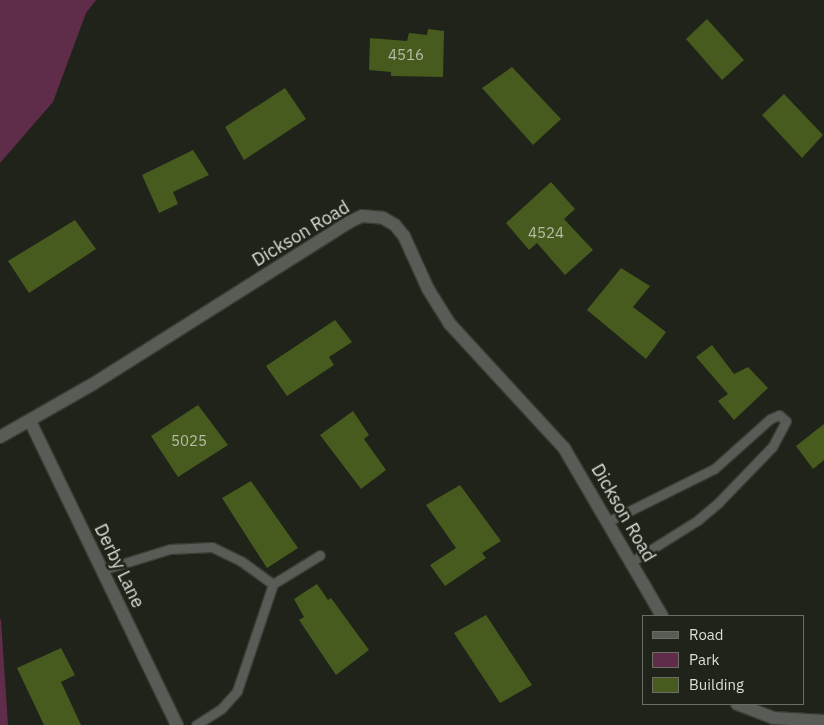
<!DOCTYPE html>
<style>
body{margin:0}
#map{position:relative;width:824px;height:725px;overflow:hidden;background:#1f2319;font-family:"IBM Plex Sans",sans-serif}
div>[style]{position:absolute}
.green>*{inset:0;background:#5f2c49}
.building>*{inset:0;background:#465b1d}
.roads{filter:drop-shadow(1px 0 #393d34) drop-shadow(-1px 0 #393d34) drop-shadow(0 1px #393d34) drop-shadow(0 -1px #393d34)}
.lane>*{height:9px;margin:-4.5px;padding:0 4.5px;transform-origin:4.5px;border-radius:4.5px;background:#585b56}
.street>*{height:12px;margin:-6px;padding:0 6px;transform-origin:6px;border-radius:6px;background:#585b56}
span{translate:-50% -50%;white-space:nowrap;text-align:center;line-height:1.15;-webkit-text-stroke:5px #1f2319;paint-order:stroke}
.number-label{font-size:15px;color:#b6bda9}
.number-label span{-webkit-text-stroke-width:0}
.street-label{font-size:18px;color:#dcded8}
.legend{position:absolute;left:642px;top:615px;width:162px;height:90px;box-sizing:border-box;background:#1f2319;border:1px solid #6b6e65;margin:0;padding:6px 9px;list-style:none;font-size:15px;color:#dcded8}
.legend li{display:flex;align-items:center;gap:10px;height:25px}
.legend b{width:25px;border:1px solid #6b6e65}
</style>
<div id="map">
<div class="green">
<div style="clip-path:polygon(0 0,96px 0,86px 13px,53px 102px,0 163px)"></div>
<div style="clip-path:polygon(0 619px,1px 620px,8px 725px,0 725px)"></div>
</div>
<div class="building">
<div style="clip-path:polygon(707px 19px,744px 60px,722px 80px,686px 39px)"></div>
<div style="clip-path:polygon(428px 29px,444px 31px,443px 77px,391px 76px,391px 72px,369px 70px,370px 38px,407px 41px,409px 33px,427px 35px)"></div>
<div style="clip-path:polygon(512px 67px,561px 119px,533px 145px,482px 88px)"></div>
<div style="clip-path:polygon(285px 88px,306px 119px,244px 160px,225px 127px)"></div>
<div style="clip-path:polygon(784px 94px,823px 135px,802px 158px,762px 115px)"></div>
<div style="clip-path:polygon(193px 150px,209px 175px,173px 192px,178px 204px,159px 213px,142px 175px)"></div>
<div style="clip-path:polygon(551px 182px,575px 209px,564px 219px,593px 250px,565px 275px,537px 243px,529px 250px,506px 223px)"></div>
<div style="clip-path:polygon(75px 220px,96px 249px,29px 293px,8px 261px)"></div>
<div style="clip-path:polygon(621px 268px,650px 286px,633px 307px,666px 332px,646px 359px,587px 310px)"></div>
<div style="clip-path:polygon(335px 320px,352px 342px,329px 357px,334px 365px,287px 396px,266px 366px)"></div>
<div style="clip-path:polygon(712px 345px,734px 374px,748px 367px,768px 388px,734px 420px,718px 401px,728px 394px,696px 357px)"></div>
<div style="clip-path:polygon(198px 405px,228px 445px,178px 477px,151px 436px)"></div>
<div style="clip-path:polygon(353px 411px,369px 435px,364px 439px,386px 470px,361px 489px,320px 435px)"></div>
<div style="clip-path:polygon(824px 424px,824px 460px,813px 469px,796px 446px)"></div>
<div style="clip-path:polygon(251px 481px,298px 548px,267px 568px,222px 498px)"></div>
<div style="clip-path:polygon(460px 485px,501px 541px,482px 553px,486px 558px,445px 586px,430px 565px,456px 548px,426px 505px)"></div>
<div style="clip-path:polygon(317px 584px,328px 600px,331px 598px,369px 650px,336px 675px,299px 620px,304px 617px,294px 599px)"></div>
<div style="clip-path:polygon(486px 615px,532px 685px,500px 703px,454px 633px)"></div>
<div style="clip-path:polygon(61px 648px,75px 675px,61px 682px,81px 725px,44px 725px,17px 668px)"></div>
</div>
<div class="roads">
<div class="lane">
<div style="left:607px;top:522px;width:119px;rotate:-26.4deg"></div>
<div style="left:714px;top:469px;width:75px;rotate:-41.8deg"></div>
<div style="left:770px;top:419px;width:10px;rotate:-24deg"></div>
<div style="left:779px;top:415px;width:9px;rotate:41deg"></div>
<div style="left:786px;top:421px;width:30px;rotate:118deg"></div>
<div style="left:772px;top:447px;width:78px;rotate:134deg"></div>
<div style="left:718px;top:503px;width:26px;rotate:140deg"></div>
<div style="left:698px;top:520px;width:79px;rotate:147.9deg"></div>
<div style="left:102px;top:570px;width:71px;rotate:-17.2deg"></div>
<div style="left:170px;top:549px;width:42px;rotate:-2.7deg"></div>
<div style="left:212px;top:547px;width:32px;rotate:26deg"></div>
<div style="left:241px;top:561px;width:39px;rotate:36deg"></div>
<div style="left:273px;top:584px;width:55px;rotate:-31.7deg"></div>
<div style="left:196px;top:725px;width:30px;rotate:-33deg"></div>
<div style="left:221px;top:709px;width:24px;rotate:-48deg"></div>
<div style="left:237px;top:691px;width:113px;rotate:-71.4deg"></div>
</div>
<div class="street">
<div style="left:30px;top:421px;width:338px;rotate:64.2deg"></div>
<div style="left:0;top:437px;width:107px;rotate:-29.7deg"></div>
<div style="left:93px;top:384px;width:303px;rotate:-32.3deg"></div>
<div style="left:349px;top:222px;width:14px;rotate:-25deg"></div>
<div style="left:362px;top:216px;width:21px;rotate:5deg"></div>
<div style="left:383px;top:218px;width:14px;rotate:30deg"></div>
<div style="left:395px;top:225px;width:14px;rotate:51deg"></div>
<div style="left:404px;top:236px;width:58px;rotate:65.6deg"></div>
<div style="left:428px;top:289px;width:40px;rotate:58deg"></div>
<div style="left:449px;top:323px;width:170px;rotate:47.4deg"></div>
<div style="left:564px;top:448px;width:194px;rotate:59.7deg"></div>
<div style="left:737px;top:704px;width:39px;rotate:21deg"></div>
<div style="left:773px;top:718px;width:51px;rotate:3.4deg"></div>
</div>
</div>
<div class="number-label">
<span style="left:406px;top:55px">4516</span>
<span style="left:546px;top:233px">4524</span>
<span style="left:189px;top:441px">5025</span>
</div>
<div class="street-label">
<span style="left:301px;top:234px;rotate:-31deg">Dickson Road</span>
<span style="left:623px;top:513px;rotate:60deg">Dickson Road</span>
<span style="left:119px;top:566px;rotate:64deg">Derby Lane</span>
</div>
<ul class="legend">
<li><b style="height:6px;background:#585b56"></b>Road</li>
<li><b style="height:14px;background:#5f2c49"></b>Park</li>
<li><b style="height:14px;background:#465b1d"></b>Building</li>
</ul>
</div>
